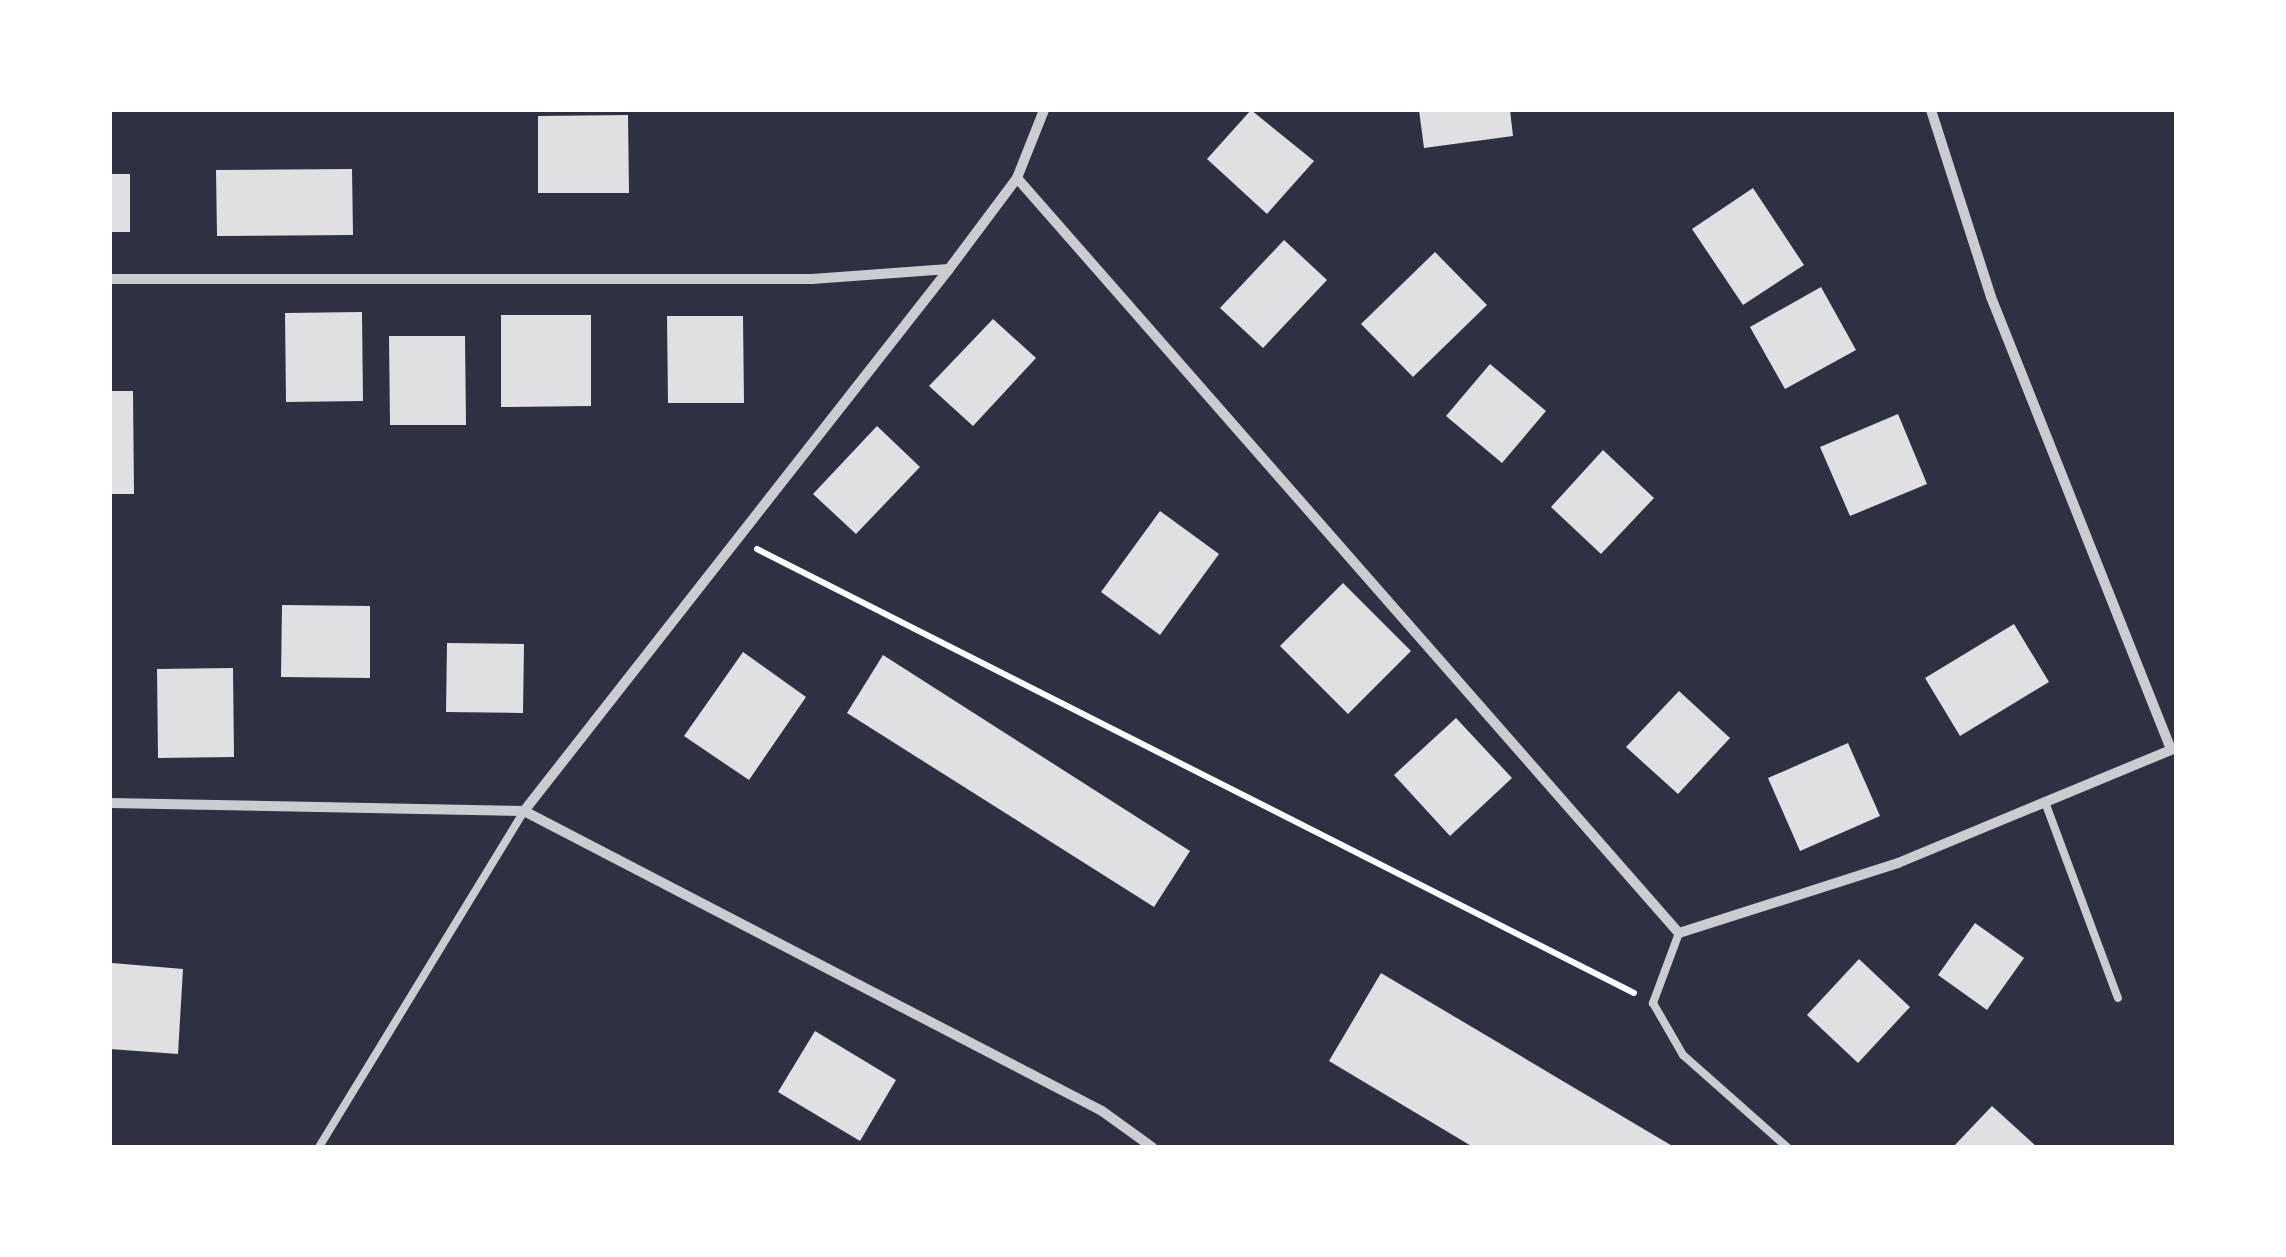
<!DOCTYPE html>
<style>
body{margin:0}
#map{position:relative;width:2286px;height:1257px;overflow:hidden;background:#2d3142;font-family:"Work Sans",sans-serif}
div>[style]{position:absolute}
.building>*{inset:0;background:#e0e0e3}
.path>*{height:6px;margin:-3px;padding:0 3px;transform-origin:3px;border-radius:3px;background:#fff}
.service>*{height:8px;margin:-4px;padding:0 4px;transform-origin:4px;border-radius:4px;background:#caccd0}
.minor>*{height:10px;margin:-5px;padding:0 5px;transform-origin:5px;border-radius:5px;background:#caccd0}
span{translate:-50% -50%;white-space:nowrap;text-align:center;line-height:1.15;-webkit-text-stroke:8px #fff;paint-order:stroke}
.frame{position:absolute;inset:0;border:112px solid #fff;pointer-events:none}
</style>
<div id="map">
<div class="building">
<div style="clip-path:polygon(1251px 110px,1314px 161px,1267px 214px,1207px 159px)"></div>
<div style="clip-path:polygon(1419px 110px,1510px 110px,1513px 136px,1424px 148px)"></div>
<div style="clip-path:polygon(628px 115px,629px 193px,538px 193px,538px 116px)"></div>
<div style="clip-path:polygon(352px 169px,353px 235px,217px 236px,216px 170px)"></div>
<div style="clip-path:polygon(110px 174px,130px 174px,130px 232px,110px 232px)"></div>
<div style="clip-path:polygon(1753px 188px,1804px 265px,1743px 305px,1692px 229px)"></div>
<div style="clip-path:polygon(1284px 240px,1327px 280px,1263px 348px,1220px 308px)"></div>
<div style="clip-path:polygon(1435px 252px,1487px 305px,1413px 377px,1361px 324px)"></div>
<div style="clip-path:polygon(1821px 287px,1856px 350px,1785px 389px,1750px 327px)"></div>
<div style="clip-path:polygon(362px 312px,363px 401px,286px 402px,285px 313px)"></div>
<div style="clip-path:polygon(501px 315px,591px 315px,591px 406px,501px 407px)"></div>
<div style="clip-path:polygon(667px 316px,743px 316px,744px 403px,668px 403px)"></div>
<div style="clip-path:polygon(993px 319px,1036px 358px,973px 426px,929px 386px)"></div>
<div style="clip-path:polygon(389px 336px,465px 336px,466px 425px,390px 425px)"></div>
<div style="clip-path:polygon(1490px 364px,1546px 411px,1502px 463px,1446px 416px)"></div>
<div style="clip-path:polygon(110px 391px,133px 391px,134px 494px,110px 494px)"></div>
<div style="clip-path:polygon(1898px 414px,1927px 484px,1850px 516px,1820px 447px)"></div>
<div style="clip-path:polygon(877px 426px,920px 467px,856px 534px,813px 494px)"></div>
<div style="clip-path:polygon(1603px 450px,1654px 498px,1601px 554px,1551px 507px)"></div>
<div style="clip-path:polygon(1160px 511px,1219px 554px,1160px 635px,1101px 592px)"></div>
<div style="clip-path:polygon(1343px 583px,1411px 651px,1348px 714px,1280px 646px)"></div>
<div style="clip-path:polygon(282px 605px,370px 606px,370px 678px,281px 677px)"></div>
<div style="clip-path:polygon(2014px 624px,2049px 682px,1960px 736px,1925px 678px)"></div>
<div style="clip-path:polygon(447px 643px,524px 644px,523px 713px,446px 712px)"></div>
<div style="clip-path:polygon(743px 652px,806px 697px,749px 780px,684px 736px)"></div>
<div style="clip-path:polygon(883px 655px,1190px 851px,1154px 907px,847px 713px)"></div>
<div style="clip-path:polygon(233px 668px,234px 757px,158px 758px,157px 669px)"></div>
<div style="clip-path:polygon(1679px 691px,1730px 738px,1678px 794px,1626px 747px)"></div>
<div style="clip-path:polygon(1456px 718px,1512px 778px,1450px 836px,1394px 775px)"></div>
<div style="clip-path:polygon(1848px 743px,1880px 816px,1800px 851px,1768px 778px)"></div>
<div style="clip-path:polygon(1975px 923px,2024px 958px,1987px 1010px,1938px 975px)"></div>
<div style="clip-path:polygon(1859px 959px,1910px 1007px,1858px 1063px,1807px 1015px)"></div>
<div style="clip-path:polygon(112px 963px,183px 969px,178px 1054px,110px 1049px)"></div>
<div style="clip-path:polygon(1381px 973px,1674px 1147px,1473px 1147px,1329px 1061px)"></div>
<div style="clip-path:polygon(815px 1031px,896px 1080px,860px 1141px,778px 1092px)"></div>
<div style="clip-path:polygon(1992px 1106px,2037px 1147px,1953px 1147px)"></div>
</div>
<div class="path">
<div style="left:757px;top:549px;width:983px;rotate:26.85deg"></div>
</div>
<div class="service">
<div style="left:2045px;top:802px;width:209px;rotate:69.6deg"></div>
<div style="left:1679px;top:933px;width:75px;rotate:110.4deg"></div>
<div style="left:1653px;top:1003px;width:60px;rotate:60deg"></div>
<div style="left:1683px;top:1055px;width:139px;rotate:41.5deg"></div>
<div style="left:319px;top:1147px;width:394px;rotate:-58.6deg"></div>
</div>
<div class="minor">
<div style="left:1931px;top:110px;width:196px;rotate:72.2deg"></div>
<div style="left:1991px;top:297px;width:487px;rotate:68.3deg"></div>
<div style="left:1017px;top:178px;width:1004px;rotate:48.76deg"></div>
<div style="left:1679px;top:933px;width:230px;rotate:-17.7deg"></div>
<div style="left:1898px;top:863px;width:301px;rotate:-22.5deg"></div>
<div style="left:110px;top:279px;width:702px"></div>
<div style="left:812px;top:279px;width:137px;rotate:-4.2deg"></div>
<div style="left:110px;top:803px;width:414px;rotate:1.1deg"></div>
<div style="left:524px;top:811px;width:651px;rotate:27.43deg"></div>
<div style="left:1102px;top:1111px;width:62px;rotate:35.8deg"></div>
<div style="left:524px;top:811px;width:689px;rotate:-51.9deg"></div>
<div style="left:949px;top:269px;width:114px;rotate:-53.2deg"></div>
<div style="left:1017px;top:178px;width:73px;rotate:-68.3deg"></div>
</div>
<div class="frame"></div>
</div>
